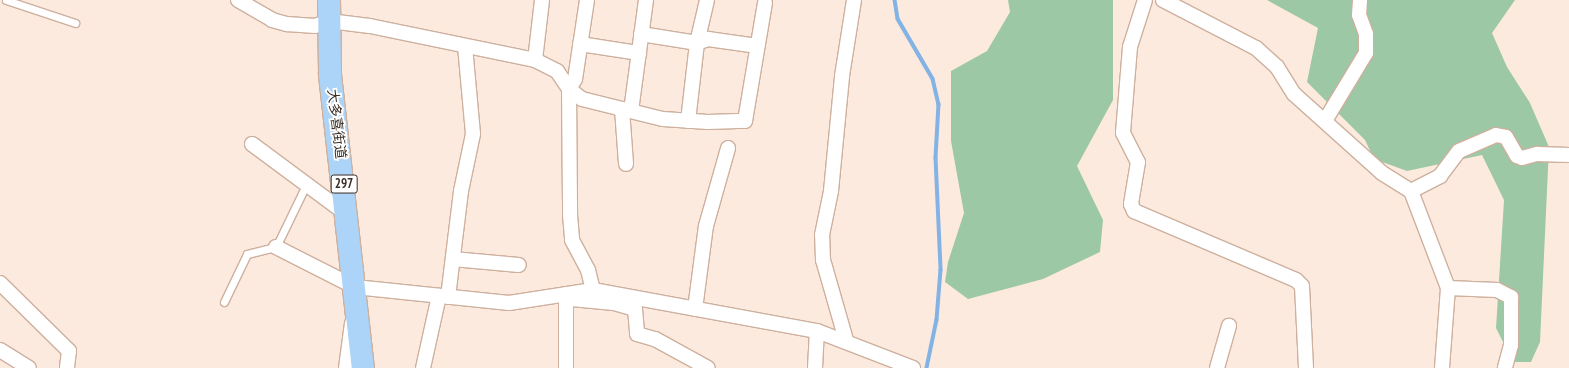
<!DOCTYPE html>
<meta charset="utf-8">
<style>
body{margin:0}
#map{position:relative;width:1569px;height:368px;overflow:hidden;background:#fdeade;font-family:"PT Sans Narrow","Noto Sans JP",sans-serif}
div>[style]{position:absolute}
.green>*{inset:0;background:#9dc8a5}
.stream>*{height:3.5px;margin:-1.75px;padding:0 1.75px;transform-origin:1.75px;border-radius:1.75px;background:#82b3e4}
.roads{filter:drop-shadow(1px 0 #cdb09e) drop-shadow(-1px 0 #cdb09e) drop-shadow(0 1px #cdb09e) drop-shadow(0 -1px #cdb09e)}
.lane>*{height:7px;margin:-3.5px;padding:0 3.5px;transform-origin:3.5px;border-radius:3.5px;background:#fff}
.street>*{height:14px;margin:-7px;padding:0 7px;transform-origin:7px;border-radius:7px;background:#fff}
.highway>*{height:22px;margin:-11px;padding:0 11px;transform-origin:11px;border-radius:11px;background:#acd4f8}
span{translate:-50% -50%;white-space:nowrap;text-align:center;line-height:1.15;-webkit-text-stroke:3.5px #fff;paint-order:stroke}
.shield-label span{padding:1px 3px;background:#fff;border:1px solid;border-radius:3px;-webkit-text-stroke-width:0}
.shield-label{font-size:13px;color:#3a2e27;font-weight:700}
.street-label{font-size:14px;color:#3a2e27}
</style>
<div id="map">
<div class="green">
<div style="clip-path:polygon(1008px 0,1113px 0,1113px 100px,1077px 166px,1103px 220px,1100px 252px,1043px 279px,968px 299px,945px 282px,948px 262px,964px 213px,951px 141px,951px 71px,987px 51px,1010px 12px)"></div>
<div style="clip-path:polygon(1267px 0,1515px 0,1492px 33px,1507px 67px,1530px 103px,1549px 147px,1540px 342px,1531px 362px,1513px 362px,1496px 328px,1504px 200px,1482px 155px,1407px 171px,1374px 159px,1365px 140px,1307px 82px,1318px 28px)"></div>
</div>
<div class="stream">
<div style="left:895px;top:0;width:19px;rotate:81deg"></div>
<div style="left:898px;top:19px;width:69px;rotate:59.7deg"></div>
<div style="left:933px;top:79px;width:26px;rotate:77deg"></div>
<div style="left:939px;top:104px;width:54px;rotate:93.2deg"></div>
<div style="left:936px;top:158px;width:112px;rotate:87.4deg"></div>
<div style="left:941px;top:270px;width:50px;rotate:94.6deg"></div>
<div style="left:937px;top:320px;width:49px;rotate:101.8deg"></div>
</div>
<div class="roads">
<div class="lane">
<div style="left:6px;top:0;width:73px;rotate:18.4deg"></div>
<div style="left:224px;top:302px;width:53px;rotate:-64.4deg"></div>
<div style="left:247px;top:254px;width:30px;rotate:-14deg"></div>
<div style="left:276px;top:247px;width:67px;rotate:-64.2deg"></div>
</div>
<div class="street">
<div style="left:238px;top:0;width:39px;rotate:30deg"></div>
<div style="left:272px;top:20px;width:16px;rotate:15deg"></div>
<div style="left:287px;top:24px;width:28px;rotate:4deg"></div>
<div style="left:315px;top:26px;width:15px;rotate:-20deg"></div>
<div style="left:329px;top:21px;width:41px;rotate:7deg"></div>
<div style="left:370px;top:26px;width:168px;rotate:11.6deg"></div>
<div style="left:535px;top:60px;width:25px;rotate:27deg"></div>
<div style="left:557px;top:71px;width:22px;rotate:56deg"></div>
<div style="left:569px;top:89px;width:16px;rotate:38deg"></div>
<div style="left:582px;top:99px;width:83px;rotate:13.9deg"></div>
<div style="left:663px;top:119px;width:45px;rotate:3.8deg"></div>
<div style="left:708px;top:122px;width:37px;rotate:-2deg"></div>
<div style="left:745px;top:121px;width:120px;rotate:-80.4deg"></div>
<div style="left:587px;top:0;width:80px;rotate:98.6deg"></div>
<div style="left:575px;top:79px;width:12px;rotate:121deg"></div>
<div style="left:569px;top:89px;width:126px;rotate:89.5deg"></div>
<div style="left:570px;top:215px;width:25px;rotate:85deg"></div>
<div style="left:572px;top:240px;width:34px;rotate:62deg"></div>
<div style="left:588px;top:270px;width:21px;rotate:76deg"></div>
<div style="left:1145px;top:0;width:49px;rotate:107.7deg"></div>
<div style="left:1130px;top:47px;width:86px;rotate:94.7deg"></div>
<div style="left:1123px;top:133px;width:33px;rotate:63deg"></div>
<div style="left:1138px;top:162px;width:43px;rotate:99.5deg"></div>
<div style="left:1131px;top:204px;width:8px;rotate:67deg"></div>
<div style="left:1134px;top:211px;width:176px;rotate:23.1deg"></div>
<div style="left:1296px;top:280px;width:8px;rotate:45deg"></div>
<div style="left:1302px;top:286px;width:82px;rotate:87.2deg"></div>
<div style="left:1163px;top:0;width:105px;rotate:27.3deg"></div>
<div style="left:1256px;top:48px;width:28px;rotate:42deg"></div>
<div style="left:1277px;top:67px;width:32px;rotate:58deg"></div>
<div style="left:1294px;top:94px;width:118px;rotate:41.9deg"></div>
<div style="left:1382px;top:173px;width:34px;rotate:32deg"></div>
<div style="left:1411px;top:191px;width:104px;rotate:69.1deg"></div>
<div style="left:1448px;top:288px;width:80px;rotate:94.3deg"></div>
<div style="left:641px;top:34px;width:57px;rotate:9.1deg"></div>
<div style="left:697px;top:43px;width:12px;rotate:-20deg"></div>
<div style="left:708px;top:39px;width:50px;rotate:8deg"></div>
<div style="left:580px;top:44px;width:60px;rotate:8.7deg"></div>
<div style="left:535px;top:60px;width:60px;rotate:-83.3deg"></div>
<div style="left:622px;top:109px;width:55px;rotate:85.8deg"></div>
<div style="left:631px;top:111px;width:112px;rotate:-82.3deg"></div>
<div style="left:1326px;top:119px;width:77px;rotate:-58.8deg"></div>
<div style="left:1366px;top:53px;width:19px;rotate:-90deg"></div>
<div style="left:1366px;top:34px;width:20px;rotate:-110deg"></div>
<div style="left:1359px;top:15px;width:15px;rotate:-86deg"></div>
<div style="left:688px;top:121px;width:79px;rotate:-83.4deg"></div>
<div style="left:697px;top:43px;width:44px;rotate:-76.9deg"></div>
<div style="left:252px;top:144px;width:119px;rotate:36.5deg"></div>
<div style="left:1411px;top:191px;width:33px;rotate:-27deg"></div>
<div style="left:1440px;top:176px;width:31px;rotate:-53deg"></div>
<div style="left:1459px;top:151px;width:40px;rotate:-23.4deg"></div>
<div style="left:1496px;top:135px;width:10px;rotate:11deg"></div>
<div style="left:1506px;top:137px;width:22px;rotate:60deg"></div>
<div style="left:1517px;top:156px;width:5px;rotate:22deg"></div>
<div style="left:1522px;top:158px;width:16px;rotate:-15deg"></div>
<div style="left:1537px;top:154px;width:32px;rotate:2deg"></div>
<div style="left:276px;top:247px;width:89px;rotate:26.9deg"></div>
<div style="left:355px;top:287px;width:155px;rotate:5.9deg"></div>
<div style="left:509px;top:303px;width:85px;rotate:-8.8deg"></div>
<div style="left:593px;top:290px;width:228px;rotate:10.4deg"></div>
<div style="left:817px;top:331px;width:103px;rotate:21.1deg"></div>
<div style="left:453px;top:259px;width:66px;rotate:5.2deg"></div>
<div style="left:0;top:283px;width:97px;rotate:44.6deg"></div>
<div style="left:69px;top:351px;width:17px;rotate:97deg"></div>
<div style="left:1448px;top:288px;width:49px;rotate:2.3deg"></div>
<div style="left:1497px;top:290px;width:16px;rotate:27deg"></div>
<div style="left:1511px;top:297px;width:48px;rotate:90deg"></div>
<div style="left:1511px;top:345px;width:24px;rotate:105deg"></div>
<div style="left:448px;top:297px;width:107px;rotate:-83deg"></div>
<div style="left:461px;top:191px;width:58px;rotate:-78.1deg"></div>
<div style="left:473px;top:134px;width:88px;rotate:-95.2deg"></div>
<div style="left:571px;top:299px;width:43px;rotate:5.3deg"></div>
<div style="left:614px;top:303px;width:22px;rotate:16deg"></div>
<div style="left:635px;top:309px;width:25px;rotate:85deg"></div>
<div style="left:637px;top:334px;width:19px;rotate:16deg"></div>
<div style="left:655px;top:339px;width:60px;rotate:28.7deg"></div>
<div style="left:695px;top:309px;width:84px;rotate:-82.5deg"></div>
<div style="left:706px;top:226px;width:81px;rotate:-74.2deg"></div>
<div style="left:846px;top:340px;width:83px;rotate:-106deg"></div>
<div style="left:823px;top:260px;width:25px;rotate:-92deg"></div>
<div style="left:822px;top:235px;width:45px;rotate:-78.4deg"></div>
<div style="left:831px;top:191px;width:116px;rotate:-84.5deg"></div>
<div style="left:842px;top:76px;width:77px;rotate:-81deg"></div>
<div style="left:0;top:350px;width:34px;rotate:32deg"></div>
<div style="left:346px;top:368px;width:45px;rotate:-82.4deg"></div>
<div style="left:423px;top:368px;width:74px;rotate:-77.5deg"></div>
<div style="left:566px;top:368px;width:74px;rotate:-90deg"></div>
<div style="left:815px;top:368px;width:37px;rotate:-87deg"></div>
<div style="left:1217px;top:368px;width:44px;rotate:-74.1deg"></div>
</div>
<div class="highway">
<div style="left:329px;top:0;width:75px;rotate:89.2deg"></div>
<div style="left:330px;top:75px;width:295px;rotate:83.6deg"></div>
</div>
</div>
<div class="shield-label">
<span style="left:344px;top:184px">297</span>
</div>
<div class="street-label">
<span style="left:337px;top:124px;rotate:83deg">大多喜街道</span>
</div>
</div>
